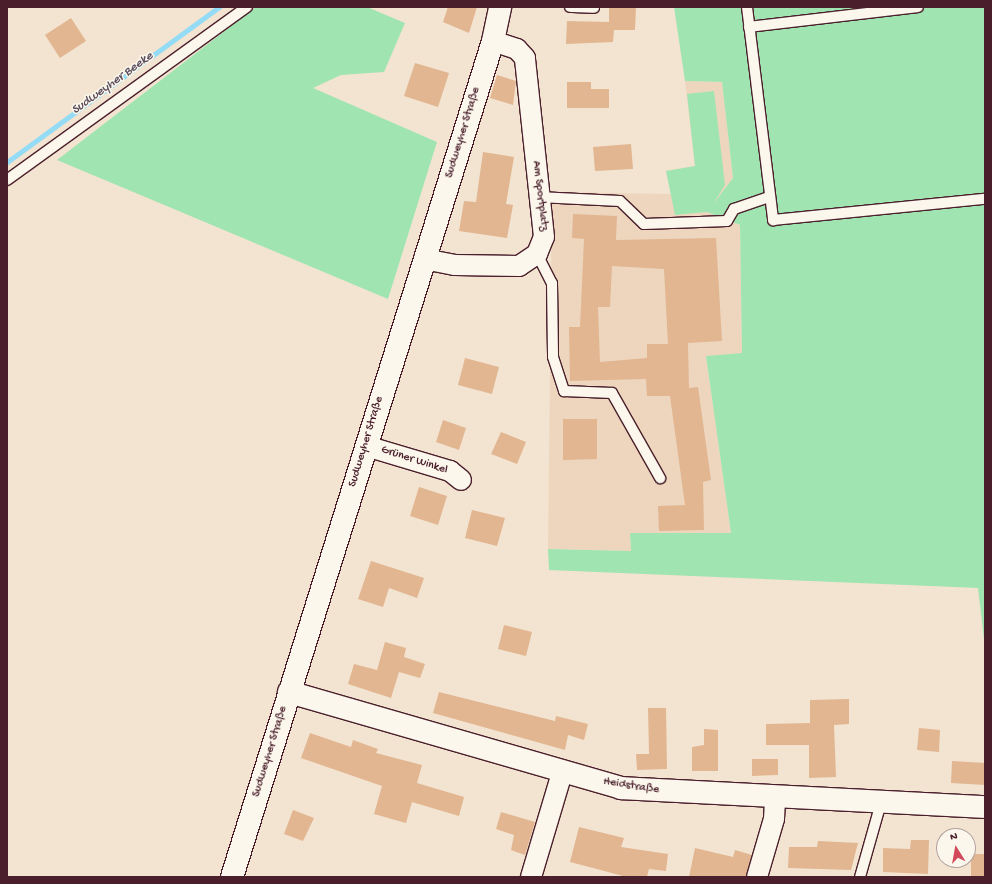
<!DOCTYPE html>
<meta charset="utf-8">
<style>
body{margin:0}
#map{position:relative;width:992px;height:884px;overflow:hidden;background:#f3e4d1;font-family:"Gochi Hand",sans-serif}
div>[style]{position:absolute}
.built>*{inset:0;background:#eed6be}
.green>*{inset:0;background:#a0e5b1}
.stream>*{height:5px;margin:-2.5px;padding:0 2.5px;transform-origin:2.5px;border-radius:2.5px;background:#94dbf6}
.building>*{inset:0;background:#e1b691}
.roads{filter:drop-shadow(1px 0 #4a1f2b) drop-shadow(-1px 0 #4a1f2b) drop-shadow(0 1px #4a1f2b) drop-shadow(0 -1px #4a1f2b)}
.lane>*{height:10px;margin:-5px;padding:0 5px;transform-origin:5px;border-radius:5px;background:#fbf7ec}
.street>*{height:20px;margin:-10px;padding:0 10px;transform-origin:10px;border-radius:10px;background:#fbf7ec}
.secondary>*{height:22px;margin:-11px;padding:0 11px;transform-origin:11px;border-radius:11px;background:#fbf7ec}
span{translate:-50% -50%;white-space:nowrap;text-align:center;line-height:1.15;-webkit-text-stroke:3px #fbf7ec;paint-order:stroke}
.street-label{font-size:12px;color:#4a1f2b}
.water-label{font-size:13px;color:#5c4e5e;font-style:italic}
.frame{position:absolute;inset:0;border:8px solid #4a1f2b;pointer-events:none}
.north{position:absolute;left:936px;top:828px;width:40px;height:40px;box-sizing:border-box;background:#fbf7ec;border:1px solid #b4a19f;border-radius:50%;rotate:349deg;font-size:11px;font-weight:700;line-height:16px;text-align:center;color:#4a1f2b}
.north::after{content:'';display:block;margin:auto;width:14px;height:18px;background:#d1495b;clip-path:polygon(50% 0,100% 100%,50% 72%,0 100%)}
</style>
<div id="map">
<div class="built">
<div style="clip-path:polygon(685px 81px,722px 82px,733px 178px,707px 212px,740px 225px,742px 354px,706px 356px,731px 533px,630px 533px,631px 551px,548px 549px,552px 192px,671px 194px,666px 171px,695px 166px)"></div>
</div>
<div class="green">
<div style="clip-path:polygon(256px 7px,367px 7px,405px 23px,384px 72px,341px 75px,313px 88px,437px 142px,388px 299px,57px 160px)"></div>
<div style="clip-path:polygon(674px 7px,985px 7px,985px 648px,978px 588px,549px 570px,548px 549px,631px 551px,630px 533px,731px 533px,706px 356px,742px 353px,740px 225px,707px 212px,675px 215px,666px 171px,695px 166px,687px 94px,714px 91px,725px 185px,713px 204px,733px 178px,722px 82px,685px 81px)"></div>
</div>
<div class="stream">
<div style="left:7px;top:162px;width:263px;rotate:-36.2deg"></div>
</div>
<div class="building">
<div style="clip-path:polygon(448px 7px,477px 7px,469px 33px,443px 22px)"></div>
<div style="clip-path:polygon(609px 7px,636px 7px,635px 30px,614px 30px,613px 42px,566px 44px,567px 21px,609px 22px)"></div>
<div style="clip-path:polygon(71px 18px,86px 41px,60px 58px,45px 35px)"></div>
<div style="clip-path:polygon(415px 63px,449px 73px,438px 107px,404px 96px)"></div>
<div style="clip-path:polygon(497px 75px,516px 81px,513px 105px,490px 98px)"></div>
<div style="clip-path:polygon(567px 82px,591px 82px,591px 89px,609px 89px,609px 108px,567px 108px)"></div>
<div style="clip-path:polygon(631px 144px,633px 169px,595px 171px,593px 147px)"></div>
<div style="clip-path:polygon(483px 152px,514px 157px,506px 204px,513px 205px,507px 238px,459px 231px,464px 201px,476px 202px)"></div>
<div style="clip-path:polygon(evenodd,573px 214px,617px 216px,616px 240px,716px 238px,722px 341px,688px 343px,689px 388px,698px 387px,711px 480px,703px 482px,704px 530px,659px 531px,658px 506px,685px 505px,670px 396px,647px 396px,646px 379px,570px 381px,569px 327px,580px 327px,584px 239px,572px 238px,573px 214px,612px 266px,664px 269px,668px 344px,647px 344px,647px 358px,600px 362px,598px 307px,610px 307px,612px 266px)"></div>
<div style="clip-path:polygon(465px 358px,499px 367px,492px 394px,458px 385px)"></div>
<div style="clip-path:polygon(563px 419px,597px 419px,597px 459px,563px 460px)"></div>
<div style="clip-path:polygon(443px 420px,466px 428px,459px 450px,436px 442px)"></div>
<div style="clip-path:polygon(501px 432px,526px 442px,517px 464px,491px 454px)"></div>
<div style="clip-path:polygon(419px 487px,447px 496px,438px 525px,410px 516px)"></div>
<div style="clip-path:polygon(472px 510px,505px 518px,497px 546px,465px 538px)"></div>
<div style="clip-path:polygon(371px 561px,424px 578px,417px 598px,389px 588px,383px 607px,358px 599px)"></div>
<div style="clip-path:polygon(504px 625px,532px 632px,526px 656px,498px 649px)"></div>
<div style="clip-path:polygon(385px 642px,406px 648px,404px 657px,425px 664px,420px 678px,399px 672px,391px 698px,348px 684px,354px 664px,377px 670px)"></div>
<div style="clip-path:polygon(439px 692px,555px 721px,556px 716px,588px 724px,584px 740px,568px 735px,565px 750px,433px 713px)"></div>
<div style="clip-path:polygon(849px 699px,849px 724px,834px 725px,836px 777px,809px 778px,809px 745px,766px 745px,766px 724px,810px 723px,810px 700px)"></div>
<div style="clip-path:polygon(648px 708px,666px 708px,667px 769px,637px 770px,636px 754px,649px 754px)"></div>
<div style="clip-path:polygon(919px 728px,940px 730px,939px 752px,917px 750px)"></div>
<div style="clip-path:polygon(704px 729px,718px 730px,718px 771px,692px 771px,692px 747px,704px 745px)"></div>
<div style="clip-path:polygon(310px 733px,351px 747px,353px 740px,378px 749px,376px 753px,422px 765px,417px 783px,464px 797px,459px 816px,412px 802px,406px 823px,374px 814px,382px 786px,301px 758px)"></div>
<div style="clip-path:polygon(752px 759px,778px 759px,778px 775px,752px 776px)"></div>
<div style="clip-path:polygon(952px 761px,985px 763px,985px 785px,951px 783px)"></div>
<div style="clip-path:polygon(293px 810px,314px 818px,303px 841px,284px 834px)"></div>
<div style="clip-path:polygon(501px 812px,535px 822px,525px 855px,511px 850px,514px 835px,496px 829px)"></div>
<div style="clip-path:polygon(579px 827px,624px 838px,621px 847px,668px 854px,666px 871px,649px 869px,647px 877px,627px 877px,570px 862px)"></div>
<div style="clip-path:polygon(911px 840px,929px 840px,928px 874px,883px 872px,883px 848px,910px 849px)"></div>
<div style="clip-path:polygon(818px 841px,858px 843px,851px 870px,788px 868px,789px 847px,817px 847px)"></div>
<div style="clip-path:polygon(695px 848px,733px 857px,735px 850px,752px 855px,746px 877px,689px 877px)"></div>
<div style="clip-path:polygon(971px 854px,985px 854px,985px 877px,971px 877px)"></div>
</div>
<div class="roads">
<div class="lane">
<div style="left:570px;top:7px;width:24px;rotate:2deg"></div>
<div style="left:747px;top:7px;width:215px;rotate:83deg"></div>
<div style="left:773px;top:220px;width:213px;rotate:-5.7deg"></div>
<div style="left:749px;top:27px;width:170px;rotate:-6.7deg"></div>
<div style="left:7px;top:180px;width:296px;rotate:-35.8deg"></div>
<div style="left:538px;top:197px;width:82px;rotate:2.8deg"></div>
<div style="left:620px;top:201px;width:33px;rotate:44deg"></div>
<div style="left:644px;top:224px;width:83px;rotate:-2.1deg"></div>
<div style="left:727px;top:221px;width:14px;rotate:-60deg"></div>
<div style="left:734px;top:209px;width:37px;rotate:-19deg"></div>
<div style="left:537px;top:254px;width:33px;rotate:63deg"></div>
<div style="left:552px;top:283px;width:74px;rotate:89.2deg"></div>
<div style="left:553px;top:357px;width:36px;rotate:72deg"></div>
<div style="left:564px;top:391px;width:48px;rotate:2.4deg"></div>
<div style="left:612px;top:393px;width:98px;rotate:60.5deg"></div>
<div style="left:860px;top:877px;width:77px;rotate:-74.2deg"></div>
</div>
<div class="street">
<div style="left:424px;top:259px;width:32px;rotate:11deg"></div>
<div style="left:455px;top:265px;width:64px;rotate:0.9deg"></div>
<div style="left:519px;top:266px;width:22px;rotate:-34deg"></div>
<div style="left:537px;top:254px;width:18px;rotate:-68deg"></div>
<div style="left:544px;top:237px;width:180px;rotate:-96.1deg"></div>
<div style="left:525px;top:58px;width:12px;rotate:-132deg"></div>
<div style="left:517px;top:49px;width:25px;rotate:-162deg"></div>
<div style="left:366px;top:446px;width:88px;rotate:16.6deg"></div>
<div style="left:450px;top:471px;width:14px;rotate:39deg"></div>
<div style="left:531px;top:877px;width:109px;rotate:-73.4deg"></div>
<div style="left:757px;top:877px;width:60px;rotate:-73.7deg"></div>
<div style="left:774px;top:819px;width:22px;rotate:-87deg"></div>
</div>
<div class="secondary">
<div style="left:289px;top:692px;width:346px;rotate:16.1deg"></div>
<div style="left:621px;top:788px;width:364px;rotate:3deg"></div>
<div style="left:232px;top:877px;width:876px;rotate:-72.66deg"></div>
<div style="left:493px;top:41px;width:35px;rotate:-78deg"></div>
</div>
</div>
<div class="street-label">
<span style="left:464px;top:133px;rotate:-73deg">Sudweyher Straße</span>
<span style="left:539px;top:196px;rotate:83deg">Am Sportplatz</span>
<span style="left:367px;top:442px;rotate:-73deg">Sudweyher Straße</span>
<span style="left:414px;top:461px;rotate:18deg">Grüner Winkel</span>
<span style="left:271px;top:752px;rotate:-73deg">Sudweyher Straße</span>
<span style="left:631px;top:787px;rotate:9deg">Heidstraße</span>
</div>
<div class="water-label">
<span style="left:113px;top:84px;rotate:-36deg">Sudweyher Beeke</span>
</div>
<div class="frame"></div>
<div class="north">N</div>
</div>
